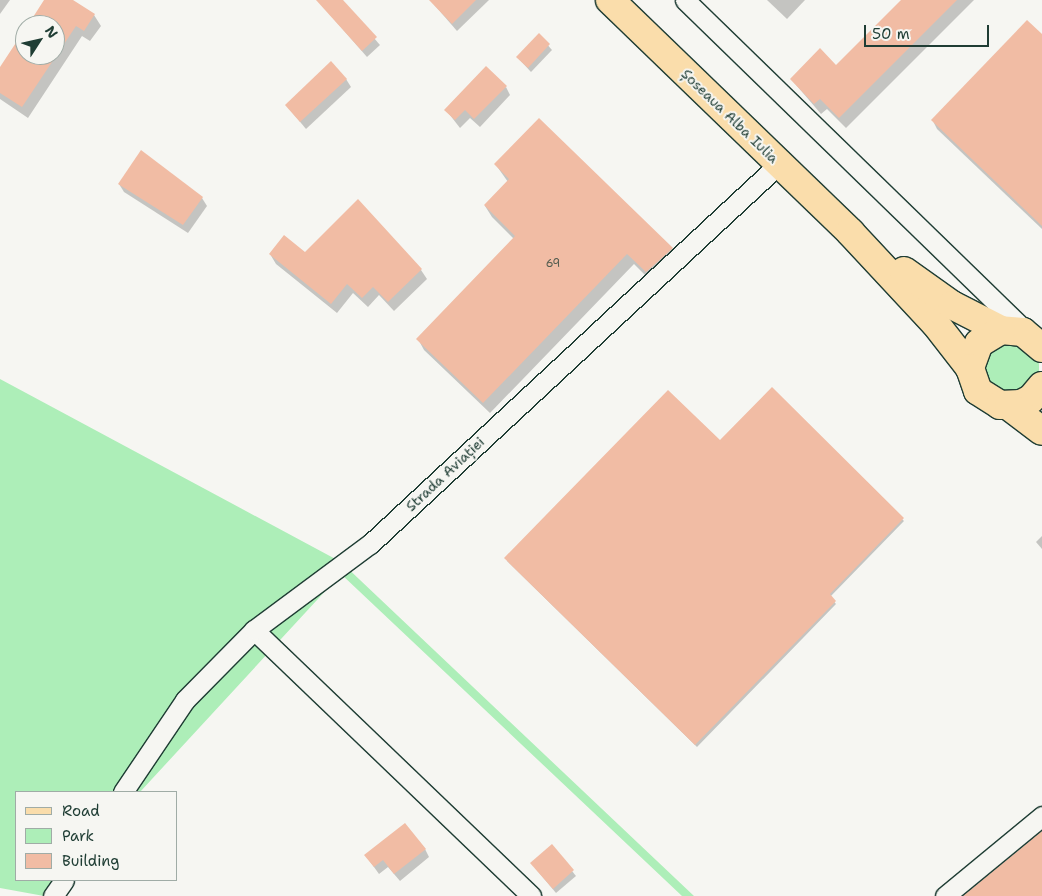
<!DOCTYPE html>
<meta charset="utf-8">
<style>
body{margin:0}
#map{position:relative;width:1042px;height:896px;overflow:hidden;background:#f6f6f2;font-family:"Shantell Sans",sans-serif}
div>[style]{position:absolute}
.green>*{inset:0;background:#adeeb8}
.shadow>*{inset:0;background:#0003}
.building>*{inset:0;background:#f1bca4}
.roads{filter:drop-shadow(1px 0 #1f3d34) drop-shadow(-1px 0 #1f3d34) drop-shadow(0 1px #1f3d34) drop-shadow(0 -1px #1f3d34)}
.street>*{height:19px;margin:-9.5px;padding:0 9.5px;transform-origin:9.5px;border-radius:9.5px;background:#f6f6f2}
.primary>*{height:28px;margin:-14px;padding:0 14px;transform-origin:14px;border-radius:14px;background:#faddab}
span{translate:-50% -50%;white-space:nowrap;text-align:center;line-height:1.15;-webkit-text-stroke:4px #f6f6f2;paint-order:stroke}
.number-label{font-size:11px;color:#545d50}
.number-label span{-webkit-text-stroke-width:0}
.street-label{font-size:14px;color:#1f3d34}
.legend{position:absolute;left:15px;top:791px;width:162px;height:90px;box-sizing:border-box;background:#f6f6f2;border:1px solid #a0aca6;margin:0;padding:6px 9px;list-style:none;font-size:15px;color:#1f3d34}
.legend li{display:flex;align-items:center;gap:10px;height:25px}
.legend b{width:25px;border:1px solid #a0aca6}
.north{position:absolute;left:15px;top:15px;width:50px;height:50px;box-sizing:border-box;background:#f6f6f2;border:1px solid #a0aca6;border-radius:50%;rotate:55deg;font-size:14px;font-weight:700;line-height:20px;text-align:center;color:#1f3d34}
.north::after{content:'';display:block;margin:auto;width:18px;height:22px;background:#1f3d34;clip-path:polygon(50% 0,100% 100%,50% 72%,0 100%)}
.scale{position:absolute;left:864px;top:25px;width:125px;height:22px;box-sizing:border-box;border:2px solid #1f3d34;border-top:0;padding-left:6px;font-size:15px;line-height:18px;white-space:nowrap;color:#1f3d34;-webkit-text-stroke:4px #f6f6f2;paint-order:stroke}
</style>
<div id="map">
<div class="green">
<div style="clip-path:polygon(1004px 338px,1036px 354px,1039px 364px,1039px 375px,1019px 397px,982px 384px,982px 353px)"></div>
<div style="clip-path:polygon(0 379px,341px 562px,694px 896px,682px 896px,341px 574px,140px 792px,16px 792px,16px 880px,59px 880px,44px 896px,0 888px)"></div>
</div>
<div class="shadow">
<div style="clip-path:polygon(0 0,10px 0,0 14px)"></div>
<div style="clip-path:polygon(46px 0,71px 0,94px 15px,101px 26px,90px 41px,82px 36px,28px 118px,0 99px,0 69px,25px 31px,25px 55px,55px 55px,55px 25px,29px 25px)"></div>
<div style="clip-path:polygon(341px 0,380px 45px,367px 57px,318px 1px)"></div>
<div style="clip-path:polygon(489px 0,457px 31px,431px 1px,432px 0)"></div>
<div style="clip-path:polygon(767px 0,805px 0,787px 19px)"></div>
<div style="clip-path:polygon(903px 0,974px 0,846px 128px,827px 109px,821px 114px,791px 79px,836px 66px)"></div>
<div style="clip-path:polygon(539px 35px,552px 50px,531px 72px,518px 58px)"></div>
<div style="clip-path:polygon(1042px 36px,1042px 229px,937px 129px,933px 121px)"></div>
<div style="clip-path:polygon(346px 79px,351px 87px,306px 129px,286px 105px)"></div>
<div style="clip-path:polygon(506px 87px,510px 95px,480px 127px,470px 118px,460px 128px,446px 110px)"></div>
<div style="clip-path:polygon(141px 152px,202px 198px,207px 206px,188px 233px,124px 192px,119px 184px)"></div>
<div style="clip-path:polygon(496px 165px,672px 248px,678px 259px,653px 283px,634px 264px,490px 413px,424px 350px,418px 339px,514px 239px,492px 217px,485px 206px,508px 182px)"></div>
<div style="clip-path:polygon(270px 254px,305px 254px,421px 270px,427px 279px,394px 311px,379px 295px,368px 307px,353px 293px,337px 313px,276px 264px)"></div>
<div style="clip-path:polygon(772px 389px,904px 521px,830px 597px,836px 604px,697px 747px,507px 561px,720px 442px)"></div>
<div style="clip-path:polygon(1042px 536px,1042px 549px,1036px 542px)"></div>
<div style="clip-path:polygon(552px 846px,576px 876px,556px 893px,535px 868px)"></div>
<div style="clip-path:polygon(425px 849px,429px 857px,400px 881px,388px 867px,379px 874px,366px 856px)"></div>
</div>
<div class="building">
<div style="clip-path:polygon(44px 0,73px 0,95px 14px,84px 31px,76px 26px,22px 107px,0 93px,0 67px,25px 29px,25px 55px,55px 55px,55px 25px,28px 25px)"></div>
<div style="clip-path:polygon(316px 0,343px 0,377px 37px,362px 51px)"></div>
<div style="clip-path:polygon(429px 0,476px 0,452px 24px)"></div>
<div style="clip-path:polygon(901px 0,957px 0,839px 118px,820px 99px,814px 104px,790px 79px,820px 48px,836px 65px)"></div>
<div style="clip-path:polygon(1027px 20px,1042px 34px,1042px 226px,931px 120px)"></div>
<div style="clip-path:polygon(539px 33px,550px 44px,528px 68px,516px 57px)"></div>
<div style="clip-path:polygon(331px 61px,347px 79px,300px 122px,285px 105px)"></div>
<div style="clip-path:polygon(486px 66px,507px 86px,474px 119px,465px 110px,455px 120px,444px 110px)"></div>
<div style="clip-path:polygon(539px 118px,673px 248px,646px 272px,627px 254px,483px 403px,416px 339px,515px 236px,484px 205px,509px 179px,494px 164px)"></div>
<div style="clip-path:polygon(141px 150px,203px 197px,183px 225px,118px 184px)"></div>
<div style="clip-path:polygon(358px 199px,422px 269px,388px 302px,373px 287px,362px 298px,347px 284px,331px 304px,269px 254px,284px 235px,305px 252px)"></div>
<div style="clip-path:polygon(772px 387px,904px 518px,830px 594px,836px 601px,695px 745px,504px 558px,668px 390px,720px 440px)"></div>
<div style="clip-path:polygon(405px 823px,426px 849px,394px 874px,383px 860px,374px 867px,364px 855px)"></div>
<div style="clip-path:polygon(1042px 831px,1042px 896px,963px 896px)"></div>
<div style="clip-path:polygon(552px 844px,574px 870px,553px 889px,530px 863px)"></div>
</div>
<div class="roads">
<div class="street">
<div style="left:685px;top:0;width:482px;rotate:44.2deg"></div>
<div style="left:254px;top:630px;width:384px;rotate:43.8deg"></div>
<div style="left:123px;top:792px;width:111px;rotate:-56deg"></div>
<div style="left:185px;top:700px;width:98px;rotate:-45.4deg"></div>
<div style="left:254px;top:630px;width:144px;rotate:-36.6deg"></div>
<div style="left:370px;top:544px;width:560px;rotate:-42.9deg"></div>
<div style="left:53px;top:896px;width:19px;rotate:-55deg"></div>
<div style="left:945px;top:896px;width:126px;rotate:-39.5deg"></div>
</div>
<div class="primary">
<div style="left:610px;top:0;width:334px;rotate:44deg"></div>
<div style="left:850px;top:232px;width:125px;rotate:47deg"></div>
<div style="left:935px;top:323px;width:57px;rotate:52.1deg"></div>
<div style="left:904px;top:271px;width:59px;rotate:35.3deg"></div>
<div style="left:952px;top:305px;width:55px;rotate:27deg"></div>
<div style="left:1042px;top:348px;width:25px;rotate:-140deg"></div>
<div style="left:1023px;top:332px;width:22px;rotate:-175deg"></div>
<div style="left:1001px;top:330px;width:26px;rotate:149deg"></div>
<div style="left:979px;top:343px;width:27px;rotate:110deg"></div>
<div style="left:970px;top:368px;width:24px;rotate:71deg"></div>
<div style="left:978px;top:391px;width:26px;rotate:32deg"></div>
<div style="left:1000px;top:405px;width:21px;rotate:-3deg"></div>
<div style="left:1021px;top:404px;width:11px;rotate:-27deg"></div>
<div style="left:1031px;top:399px;width:17px;rotate:-50deg"></div>
<div style="left:1009px;top:406px;width:41px;rotate:37.1deg"></div>
</div>
</div>
<div class="number-label">
<span style="left:553px;top:264px">69</span>
</div>
<div class="street-label">
<span style="left:730px;top:116px;rotate:44deg">Șoseaua Alba Iulia</span>
<span style="left:445px;top:474px;rotate:-43deg">Strada Aviației</span>
</div>
<ul class="legend">
<li><b style="height:6px;background:#faddab"></b>Road</li>
<li><b style="height:14px;background:#adeeb8"></b>Park</li>
<li><b style="height:14px;background:#f1bca4"></b>Building</li>
</ul>
<div class="north">N</div>
<div class="scale">50 m</div>
</div>
